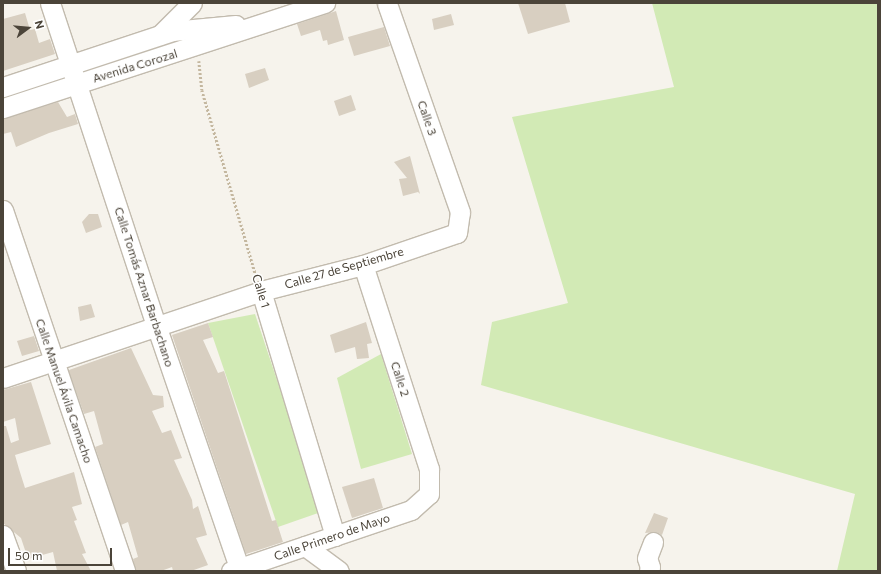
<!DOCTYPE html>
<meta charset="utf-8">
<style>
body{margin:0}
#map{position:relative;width:881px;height:574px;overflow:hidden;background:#f6f3ec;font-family:Commissioner,sans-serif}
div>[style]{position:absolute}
.green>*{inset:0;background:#d2eab5}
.building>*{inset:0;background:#d8cfc1}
.path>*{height:2.5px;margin-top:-1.25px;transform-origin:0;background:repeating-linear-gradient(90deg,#c4b79f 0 2px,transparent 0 4px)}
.roads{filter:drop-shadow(1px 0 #c2bbae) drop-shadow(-1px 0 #c2bbae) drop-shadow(0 1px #c2bbae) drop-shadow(0 -1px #c2bbae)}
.minor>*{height:19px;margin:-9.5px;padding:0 9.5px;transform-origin:9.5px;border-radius:9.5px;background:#fff}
span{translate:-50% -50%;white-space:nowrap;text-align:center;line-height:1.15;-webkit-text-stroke:3px #fff;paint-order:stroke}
.street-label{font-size:12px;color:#4b4439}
.frame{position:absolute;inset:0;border:4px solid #4b4439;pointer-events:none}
.north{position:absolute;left:8px;top:8px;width:40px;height:40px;-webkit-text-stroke:3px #fff;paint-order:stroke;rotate:74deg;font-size:11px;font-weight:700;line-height:16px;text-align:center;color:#4b4439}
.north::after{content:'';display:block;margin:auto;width:14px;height:18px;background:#4b4439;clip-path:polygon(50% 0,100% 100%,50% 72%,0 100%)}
.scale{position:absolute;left:8px;top:548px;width:104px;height:18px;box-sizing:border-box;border:2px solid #4b4439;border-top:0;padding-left:5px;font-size:12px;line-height:14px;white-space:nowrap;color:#4b4439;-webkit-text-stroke:3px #fff;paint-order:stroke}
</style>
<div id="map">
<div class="green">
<div style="clip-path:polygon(652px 3px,878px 3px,878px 571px,837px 571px,855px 494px,481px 385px,492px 322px,568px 303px,512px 117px,674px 87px)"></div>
<div style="clip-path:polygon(255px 314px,321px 512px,278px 527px,208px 323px)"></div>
<div style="clip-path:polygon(381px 354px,412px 454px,361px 469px,337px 378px)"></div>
</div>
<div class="building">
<div style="clip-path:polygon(518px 3px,565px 3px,570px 22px,528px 34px)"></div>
<div style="clip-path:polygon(336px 11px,344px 40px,328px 45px,327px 40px,323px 41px,320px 30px,301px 36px,297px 24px)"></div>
<div style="clip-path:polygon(25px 13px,30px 30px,35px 29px,39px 43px,50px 39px,55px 54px,3px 71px,3px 19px)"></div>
<div style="clip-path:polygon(451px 14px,454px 25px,434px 30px,432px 19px)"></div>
<div style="clip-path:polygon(384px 27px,390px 46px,354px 56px,348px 37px)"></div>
<div style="clip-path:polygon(265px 68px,269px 80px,249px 88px,245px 74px)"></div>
<div style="clip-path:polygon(351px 95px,356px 110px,339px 116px,334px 101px)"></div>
<div style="clip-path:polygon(58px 102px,67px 117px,75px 114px,78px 124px,49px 133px,16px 147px,11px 132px,3px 134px,3px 119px)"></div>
<div style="clip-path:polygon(410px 156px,420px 194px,418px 192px,403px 196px,399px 179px,407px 178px,394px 162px)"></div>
<div style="clip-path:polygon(89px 214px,98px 214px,102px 227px,86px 233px,82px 222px)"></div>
<div style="clip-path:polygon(91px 304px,95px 317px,80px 321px,78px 307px)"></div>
<div style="clip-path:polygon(366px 322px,372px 343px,367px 344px,369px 358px,357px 359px,355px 347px,335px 353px,330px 335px)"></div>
<div style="clip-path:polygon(208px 323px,213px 337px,203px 340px,218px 373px,224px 371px,272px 521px,276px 520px,283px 542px,246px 554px,172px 335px)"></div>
<div style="clip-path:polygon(34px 336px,39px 351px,22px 356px,17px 341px)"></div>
<div style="clip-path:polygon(131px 348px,153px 395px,163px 396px,164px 407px,152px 411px,162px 433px,171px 430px,182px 458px,174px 460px,192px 500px,193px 509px,198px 506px,207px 535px,196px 538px,208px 565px,191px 571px,173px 571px,172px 567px,161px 571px,136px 571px,133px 559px,138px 557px,128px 522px,121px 525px,95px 447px,103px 444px,94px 411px,84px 414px,69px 372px,69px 370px)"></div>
<div style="clip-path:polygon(31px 382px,51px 444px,15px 455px,19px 469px,25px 488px,74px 472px,82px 504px,72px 507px,77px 520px,74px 521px,86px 553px,82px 554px,91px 571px,57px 571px,53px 552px,28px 559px,21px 538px,3px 523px,3px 426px,6px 426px,11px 443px,19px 440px,15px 418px,3px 422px,3px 390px)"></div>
<div style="clip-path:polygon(374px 478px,383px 508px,352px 518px,342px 487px)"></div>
<div style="clip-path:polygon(654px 513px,668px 518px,662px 535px,656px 532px,645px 533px)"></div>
</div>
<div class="path">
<div style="left:199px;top:61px;width:29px;rotate:84deg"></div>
<div style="left:202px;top:90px;width:194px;rotate:73.8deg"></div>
</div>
<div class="roads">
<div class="minor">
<div style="left:50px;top:3px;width:339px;rotate:71.8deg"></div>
<div style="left:156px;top:325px;width:260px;rotate:71.1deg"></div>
<div style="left:160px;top:35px;width:45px;rotate:-45deg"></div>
<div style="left:3px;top:87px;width:178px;rotate:-18.3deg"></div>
<div style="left:172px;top:31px;width:64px;rotate:-5.4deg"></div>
<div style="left:3px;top:108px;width:339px;rotate:-18.1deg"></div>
<div style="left:3px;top:210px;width:381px;rotate:71.3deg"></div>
<div style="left:261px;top:291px;width:256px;rotate:73.2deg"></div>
<div style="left:3px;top:378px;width:272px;rotate:-18.6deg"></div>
<div style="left:261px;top:291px;width:105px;rotate:-14.3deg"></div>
<div style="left:363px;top:265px;width:99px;rotate:-18.8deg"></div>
<div style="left:457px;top:233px;width:21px;rotate:-82deg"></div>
<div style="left:460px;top:212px;width:221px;rotate:-109.3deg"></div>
<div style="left:3px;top:535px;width:38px;rotate:70deg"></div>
<div style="left:305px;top:546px;width:42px;rotate:36.3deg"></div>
<div style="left:231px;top:571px;width:190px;rotate:-18.7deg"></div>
<div style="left:411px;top:510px;width:24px;rotate:-42deg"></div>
<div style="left:429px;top:494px;width:25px;rotate:-90deg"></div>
<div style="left:429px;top:469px;width:214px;rotate:-107.9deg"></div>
<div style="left:649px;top:571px;width:4px;rotate:-76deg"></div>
<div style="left:650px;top:567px;width:9px;rotate:-108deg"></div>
<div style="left:647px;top:558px;width:17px;rotate:-69deg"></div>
</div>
</div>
<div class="street-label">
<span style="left:135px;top:66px;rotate:-17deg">Avenida Corozal</span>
<span style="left:427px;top:118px;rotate:71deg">Calle 3</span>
<span style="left:344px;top:268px;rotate:-16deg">Calle 27 de Septiembre</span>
<span style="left:144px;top:287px;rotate:72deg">Calle Tomás Aznar Barbachano</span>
<span style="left:261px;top:291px;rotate:73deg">Calle 1</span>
<span style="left:400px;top:379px;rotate:72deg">Calle 2</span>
<span style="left:64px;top:391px;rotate:71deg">Calle Manuel Ávila Camacho</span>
<span style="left:332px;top:537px;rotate:-19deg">Calle Primero de Mayo</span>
</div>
<div class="frame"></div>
<div class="north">N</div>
<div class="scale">50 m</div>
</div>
